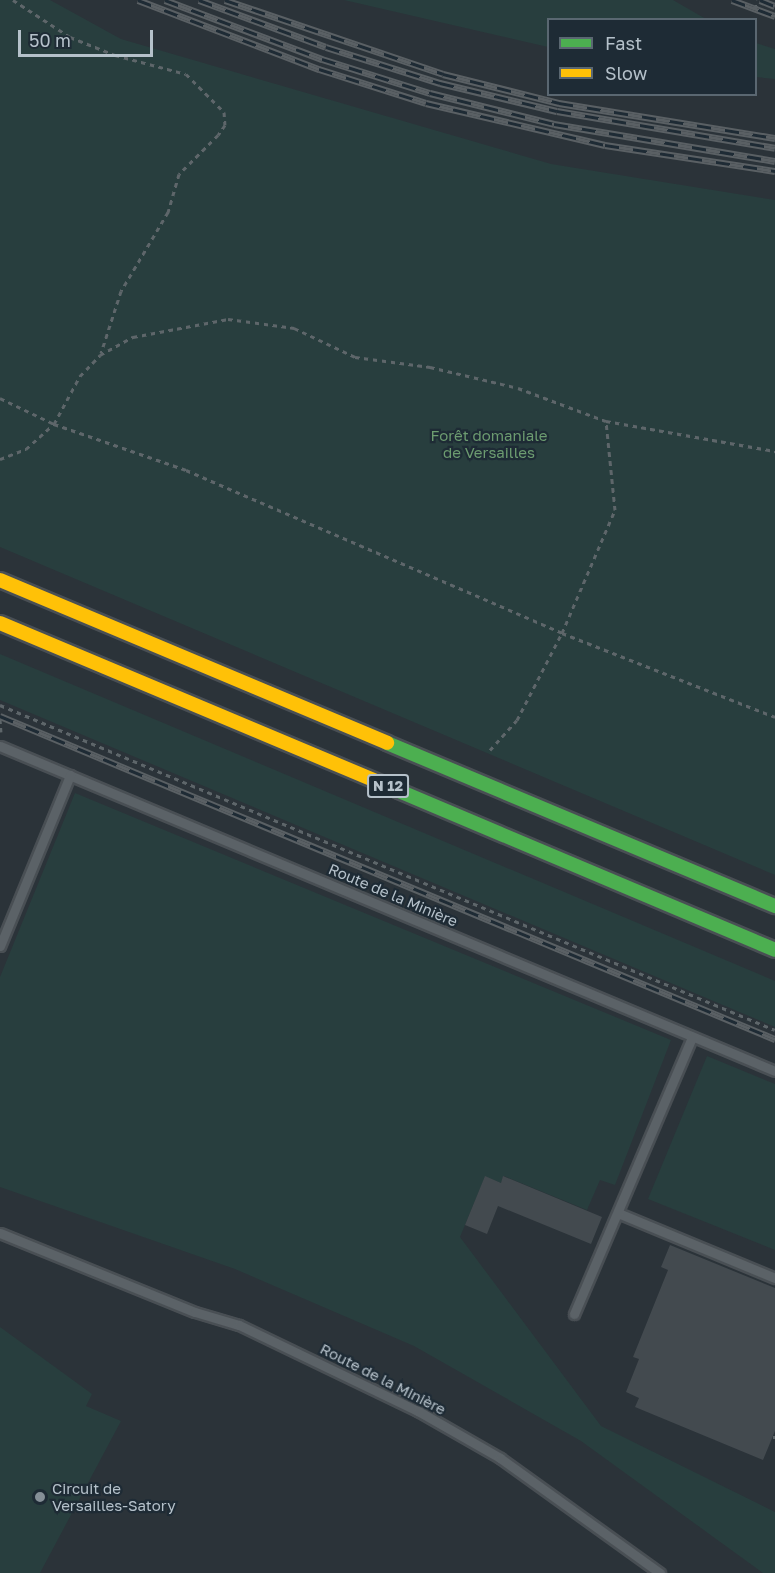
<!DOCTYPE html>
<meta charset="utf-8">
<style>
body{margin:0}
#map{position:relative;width:775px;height:1573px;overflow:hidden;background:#2b3339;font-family:"Golos Text",sans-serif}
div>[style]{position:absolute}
.green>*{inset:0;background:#283e3e}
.building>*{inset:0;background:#434a4f}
.path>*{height:3px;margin-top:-1.5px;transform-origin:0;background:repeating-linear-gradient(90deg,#5e666a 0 4.5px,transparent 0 9px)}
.roads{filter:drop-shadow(2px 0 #494f54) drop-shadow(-2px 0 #494f54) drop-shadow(0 2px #494f54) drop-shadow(0 -2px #494f54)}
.lane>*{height:9px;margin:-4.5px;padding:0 4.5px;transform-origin:4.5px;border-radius:4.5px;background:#5b6267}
.fast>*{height:14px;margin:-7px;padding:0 7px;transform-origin:7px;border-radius:7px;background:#4caf50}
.slow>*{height:14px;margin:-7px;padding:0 7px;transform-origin:7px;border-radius:7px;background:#ffc107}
.rail>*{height:7px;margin-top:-3.5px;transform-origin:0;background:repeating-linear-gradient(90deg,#1e2b35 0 14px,#5a6064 0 28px);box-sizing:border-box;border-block:2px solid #5a6064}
.dots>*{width:16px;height:16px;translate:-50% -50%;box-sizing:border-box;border:3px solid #1e2b35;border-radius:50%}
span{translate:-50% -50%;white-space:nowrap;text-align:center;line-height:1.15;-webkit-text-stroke:4.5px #1e2b35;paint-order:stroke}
.shield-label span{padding:2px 4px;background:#1e2b35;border:2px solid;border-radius:4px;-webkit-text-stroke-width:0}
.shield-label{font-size:14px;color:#b5c1ca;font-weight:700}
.park-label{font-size:15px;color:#6c9b70}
.street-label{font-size:15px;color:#b5c1ca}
.poi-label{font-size:15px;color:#b5c1ca}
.left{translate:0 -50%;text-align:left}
.legend{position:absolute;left:547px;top:18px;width:210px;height:78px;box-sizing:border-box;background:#1e2b35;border:2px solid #5a6771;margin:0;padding:8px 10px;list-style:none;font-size:18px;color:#b5c1ca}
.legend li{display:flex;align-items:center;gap:12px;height:30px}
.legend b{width:30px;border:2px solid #5a6771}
.scale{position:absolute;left:18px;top:30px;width:135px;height:27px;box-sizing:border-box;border:3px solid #b5c1ca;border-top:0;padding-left:8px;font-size:18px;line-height:21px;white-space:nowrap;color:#b5c1ca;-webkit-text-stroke:4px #1e2b35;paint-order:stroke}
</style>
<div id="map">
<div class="green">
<div style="clip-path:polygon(0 0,50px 0,121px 39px,551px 164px,775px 200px,775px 875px,0 547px)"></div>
<div style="clip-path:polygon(344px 0,673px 0,706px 19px,548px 20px,548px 47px)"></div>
<div style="clip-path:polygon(756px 43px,775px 49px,775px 79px,756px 77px)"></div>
<div style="clip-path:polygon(0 654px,775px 981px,775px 1027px,0 700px)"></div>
<div style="clip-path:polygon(75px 793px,671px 1040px,615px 1185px,600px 1180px,587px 1210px,504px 1176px,501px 1183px,485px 1177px,460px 1237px,601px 1426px,775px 1512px,775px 1573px,763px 1573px,581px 1441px,414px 1346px,235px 1269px,0 1187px,0 977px)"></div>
<div style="clip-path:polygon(707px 1056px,775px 1084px,775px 1250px,648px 1199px)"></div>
<div style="clip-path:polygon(0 1327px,92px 1394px,86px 1406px,121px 1421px,40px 1573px,0 1573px)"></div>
</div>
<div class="building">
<div style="clip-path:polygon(485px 1176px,501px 1183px,503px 1176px,602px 1217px,591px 1244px,498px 1206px,487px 1234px,465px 1225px)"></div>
<div style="clip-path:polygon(670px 1245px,775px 1288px,775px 1431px,763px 1460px,635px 1407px,639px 1398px,626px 1392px,639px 1359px,633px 1357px,668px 1270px,661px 1267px)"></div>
</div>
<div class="path">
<div style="left:13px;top:0;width:68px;rotate:33deg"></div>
<div style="left:70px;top:37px;width:48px;rotate:21.8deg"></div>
<div style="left:115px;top:55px;width:73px;rotate:15deg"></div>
<div style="left:186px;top:74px;width:54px;rotate:45deg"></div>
<div style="left:224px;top:112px;width:13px;rotate:86deg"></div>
<div style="left:225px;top:125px;width:12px;rotate:125deg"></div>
<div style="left:218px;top:135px;width:55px;rotate:135deg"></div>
<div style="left:179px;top:174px;width:40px;rotate:106deg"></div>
<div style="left:168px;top:212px;width:92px;rotate:120.7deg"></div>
<div style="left:121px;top:291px;width:65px;rotate:107.9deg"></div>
<div style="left:755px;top:9px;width:9px;rotate:-72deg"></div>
<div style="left:0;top:398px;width:60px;rotate:25.7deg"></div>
<div style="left:54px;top:424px;width:140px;rotate:19.2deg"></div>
<div style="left:186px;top:470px;width:410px;rotate:23.4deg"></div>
<div style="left:562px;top:633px;width:229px;rotate:21.5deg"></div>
<div style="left:0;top:459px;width:28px;rotate:-21deg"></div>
<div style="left:26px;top:449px;width:38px;rotate:-42deg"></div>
<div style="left:54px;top:424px;width:55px;rotate:-61.6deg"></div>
<div style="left:80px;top:376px;width:29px;rotate:-46deg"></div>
<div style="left:100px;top:355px;width:38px;rotate:-29deg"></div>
<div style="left:133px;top:337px;width:97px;rotate:-10.7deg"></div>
<div style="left:228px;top:319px;width:67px;rotate:7.8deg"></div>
<div style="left:294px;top:328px;width:68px;rotate:25.4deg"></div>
<div style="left:355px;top:357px;width:76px;rotate:7.6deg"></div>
<div style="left:430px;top:367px;width:90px;rotate:13.4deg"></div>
<div style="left:518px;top:388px;width:94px;rotate:20.6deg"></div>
<div style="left:606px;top:421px;width:172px;rotate:10.1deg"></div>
<div style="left:0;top:705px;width:840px;rotate:22.75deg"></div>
<div style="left:0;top:719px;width:13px;rotate:86deg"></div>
<div style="left:490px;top:750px;width:40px;rotate:-48deg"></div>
<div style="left:517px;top:720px;width:98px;rotate:-62.7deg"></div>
<div style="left:562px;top:633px;width:134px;rotate:-66.7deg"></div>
<div style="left:615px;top:510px;width:89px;rotate:-95.8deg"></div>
<div style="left:773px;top:1437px;width:2px"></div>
</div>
<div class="roads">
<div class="lane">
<div style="left:0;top:746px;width:840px;rotate:22.75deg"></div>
<div style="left:0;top:946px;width:185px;rotate:-67.7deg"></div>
<div style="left:618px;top:1213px;width:170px;rotate:22.5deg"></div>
<div style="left:0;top:1233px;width:210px;rotate:22.1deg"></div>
<div style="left:195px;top:1312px;width:46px;rotate:16.5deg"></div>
<div style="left:239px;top:1325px;width:199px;rotate:25.7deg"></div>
<div style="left:418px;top:1411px;width:95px;rotate:29.8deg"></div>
<div style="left:500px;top:1458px;width:197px;rotate:35.7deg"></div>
<div style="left:574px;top:1314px;width:301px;rotate:-66.9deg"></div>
</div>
<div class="fast">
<div style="left:387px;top:743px;width:421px;rotate:22.8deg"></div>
<div style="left:399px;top:791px;width:408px;rotate:22.9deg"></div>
</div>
<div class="slow">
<div style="left:0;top:580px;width:420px;rotate:22.8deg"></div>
<div style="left:0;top:623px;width:433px;rotate:22.8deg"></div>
</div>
</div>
<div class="rail">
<div style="left:138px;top:0;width:194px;rotate:20.9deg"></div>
<div style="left:319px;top:69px;width:112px;rotate:17.6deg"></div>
<div style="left:426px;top:103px;width:184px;rotate:13.2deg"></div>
<div style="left:605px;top:145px;width:172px;rotate:8.7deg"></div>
<div style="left:165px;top:0;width:168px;rotate:20.6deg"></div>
<div style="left:322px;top:59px;width:113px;rotate:17.5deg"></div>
<div style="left:430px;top:93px;width:128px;rotate:14deg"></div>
<div style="left:554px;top:124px;width:224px;rotate:9.5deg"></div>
<div style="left:199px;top:0;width:135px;rotate:20.3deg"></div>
<div style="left:326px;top:47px;width:120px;rotate:17.5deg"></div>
<div style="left:440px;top:83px;width:120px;rotate:13.5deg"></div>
<div style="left:557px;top:111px;width:221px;rotate:9.6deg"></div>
<div style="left:225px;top:0;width:230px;rotate:18.7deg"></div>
<div style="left:443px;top:74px;width:120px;rotate:14deg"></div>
<div style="left:559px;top:103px;width:219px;rotate:9.2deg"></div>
<div style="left:732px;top:0;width:46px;rotate:20.4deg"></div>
<div style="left:760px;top:0;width:16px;rotate:22deg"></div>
<div style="left:0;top:716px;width:840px;rotate:22.63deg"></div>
</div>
<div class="dots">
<div style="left:40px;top:1497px;background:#858f97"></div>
</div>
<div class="shield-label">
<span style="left:388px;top:786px">N 12</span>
</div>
<div class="park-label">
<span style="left:489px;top:444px">Forêt domaniale<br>de Versailles</span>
</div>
<div class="street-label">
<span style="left:393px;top:895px;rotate:23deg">Route de la Minière</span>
<span style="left:383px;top:1379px;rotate:27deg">Route de la Minière</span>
</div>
<div class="poi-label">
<span class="left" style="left:52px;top:1497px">Circuit de<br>Versailles-Satory</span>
</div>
<ul class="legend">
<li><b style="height:8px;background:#4caf50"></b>Fast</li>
<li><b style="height:8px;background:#ffc107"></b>Slow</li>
</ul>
<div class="scale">50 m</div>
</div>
